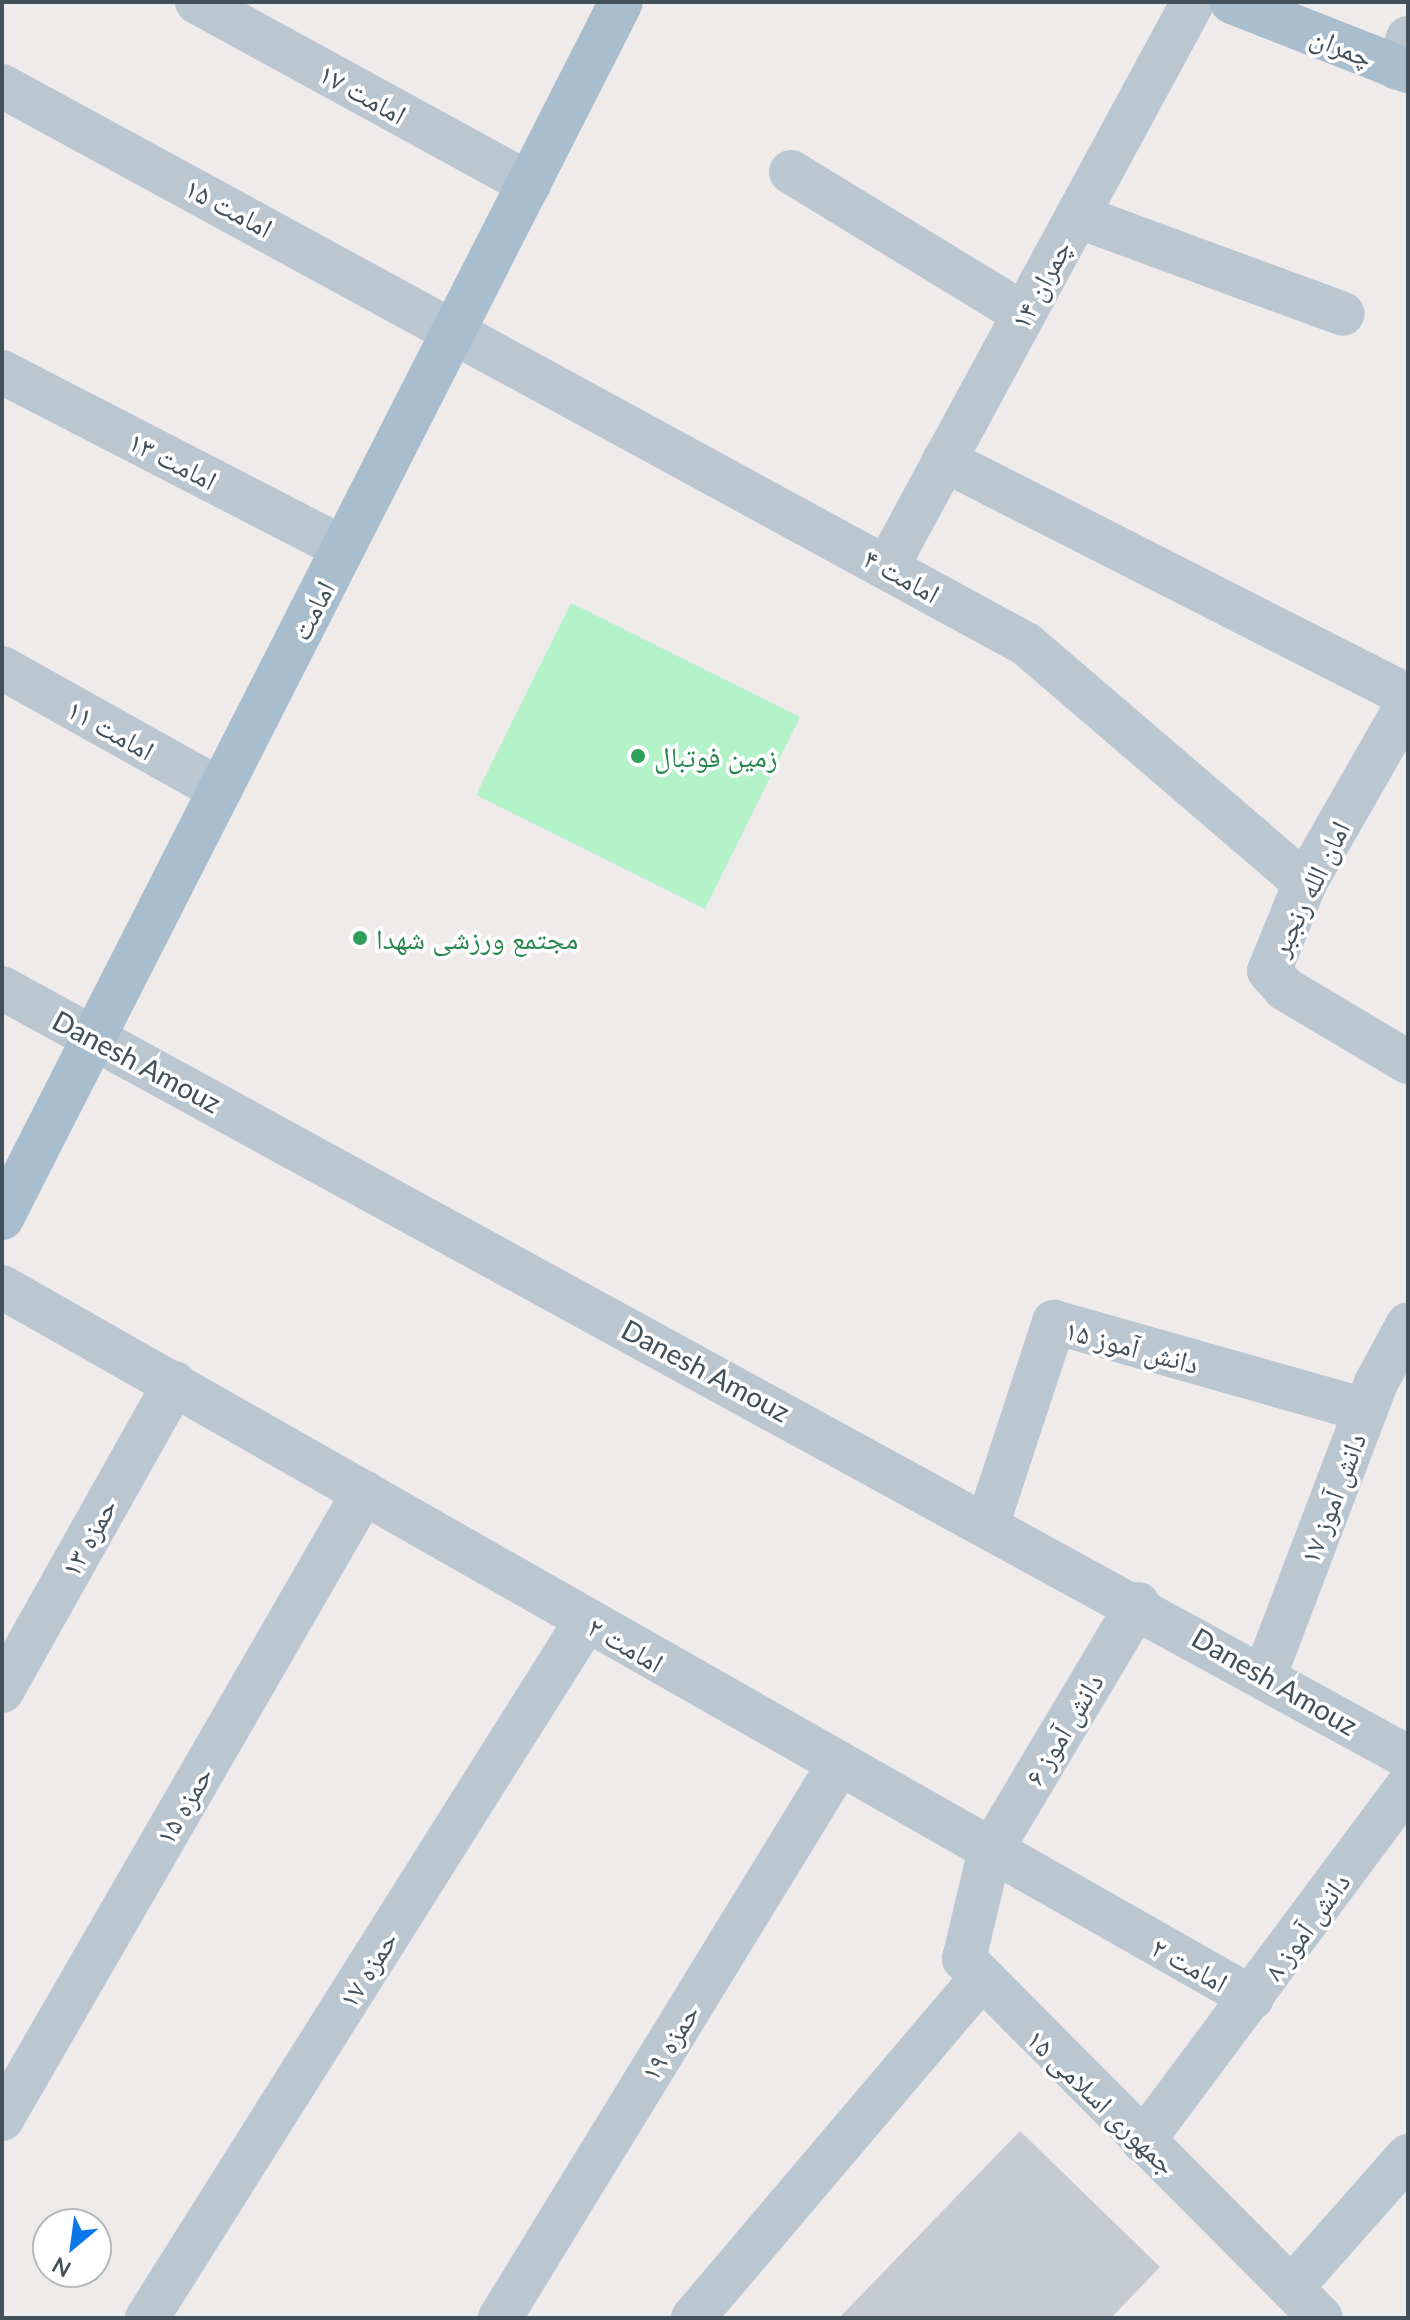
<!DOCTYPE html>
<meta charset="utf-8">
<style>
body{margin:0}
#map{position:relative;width:1410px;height:2320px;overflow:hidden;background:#efebeb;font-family:Lato,"Noto Naskh Arabic",sans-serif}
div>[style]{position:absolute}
.green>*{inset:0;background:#b4f2c9}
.building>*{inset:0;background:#c6cad2}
.minor>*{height:44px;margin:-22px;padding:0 22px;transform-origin:22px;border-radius:22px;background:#bac7d0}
.major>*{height:44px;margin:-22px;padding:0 22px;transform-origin:22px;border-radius:22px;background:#a8bdce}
.dots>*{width:22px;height:22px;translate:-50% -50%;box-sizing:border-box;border:4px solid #fff;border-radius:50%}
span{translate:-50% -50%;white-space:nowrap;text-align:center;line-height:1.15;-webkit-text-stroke:7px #fff;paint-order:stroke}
.street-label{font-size:28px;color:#42505a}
.leisure-label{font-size:28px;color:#27864d}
.left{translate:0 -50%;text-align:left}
.frame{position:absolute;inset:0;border:4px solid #42505a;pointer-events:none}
.north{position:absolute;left:32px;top:2208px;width:80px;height:80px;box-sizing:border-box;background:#fff;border:2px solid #b3b9bd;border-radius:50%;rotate:209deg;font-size:22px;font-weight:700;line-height:32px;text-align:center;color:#42505a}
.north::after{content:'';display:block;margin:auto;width:28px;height:36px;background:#0976ea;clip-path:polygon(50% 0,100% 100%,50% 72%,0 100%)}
</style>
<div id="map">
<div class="green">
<div style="clip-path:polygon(571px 603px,800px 717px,705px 909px,476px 795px)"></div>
</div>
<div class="building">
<div style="clip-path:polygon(1020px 2131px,1160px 2267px,1111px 2318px,839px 2318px)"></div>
</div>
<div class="minor">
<div style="left:197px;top:2px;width:379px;rotate:28.7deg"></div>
<div style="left:1397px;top:68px;width:32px;rotate:-70deg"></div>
<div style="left:2px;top:86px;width:1166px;rotate:28.59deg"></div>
<div style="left:1026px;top:644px;width:367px;rotate:40.6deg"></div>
<div style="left:791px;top:172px;width:273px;rotate:31.4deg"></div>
<div style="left:1077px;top:216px;width:283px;rotate:20.2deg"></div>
<div style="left:2px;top:372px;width:384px;rotate:27.3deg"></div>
<div style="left:944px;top:460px;width:521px;rotate:26.96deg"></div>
<div style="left:887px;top:567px;width:643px;rotate:-61.56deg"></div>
<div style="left:2px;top:668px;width:250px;rotate:29.2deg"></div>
<div style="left:1408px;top:703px;width:207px;rotate:119.8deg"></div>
<div style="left:1305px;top:883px;width:95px;rotate:112.2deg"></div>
<div style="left:1269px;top:971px;width:24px;rotate:48deg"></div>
<div style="left:1285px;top:989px;width:143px;rotate:30.7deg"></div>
<div style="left:2px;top:988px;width:1603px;rotate:28.68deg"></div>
<div style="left:2px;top:1287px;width:1438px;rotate:29.63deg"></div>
<div style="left:988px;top:1523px;width:212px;rotate:-71.8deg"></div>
<div style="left:1054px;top:1322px;width:324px;rotate:15.8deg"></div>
<div style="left:1138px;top:1604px;width:291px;rotate:120.8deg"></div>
<div style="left:989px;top:1854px;width:108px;rotate:103.4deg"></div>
<div style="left:964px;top:1959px;width:506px;rotate:45.16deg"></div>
<div style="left:1265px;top:1675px;width:310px;rotate:-69.2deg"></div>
<div style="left:1375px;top:1385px;width:69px;rotate:-61.6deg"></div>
<div style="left:2px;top:1691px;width:353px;rotate:-60.7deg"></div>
<div style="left:2px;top:2119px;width:724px;rotate:-60deg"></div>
<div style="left:1143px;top:2141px;width:443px;rotate:-53.3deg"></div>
<div style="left:1293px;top:2286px;width:174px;rotate:-48.5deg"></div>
<div style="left:147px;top:2318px;width:824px;rotate:-57.8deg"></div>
<div style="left:500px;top:2318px;width:647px;rotate:-58.52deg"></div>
<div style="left:693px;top:2318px;width:442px;rotate:-49.7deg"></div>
</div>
<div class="major">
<div style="left:1232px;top:2px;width:189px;rotate:21.4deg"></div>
<div style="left:2px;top:1218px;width:1364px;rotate:-63.02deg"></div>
</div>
<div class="dots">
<div style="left:638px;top:756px;background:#2e9e5b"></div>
<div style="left:360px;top:938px;background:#2e9e5b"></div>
</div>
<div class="street-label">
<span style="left:1342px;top:46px;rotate:22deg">چمران</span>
<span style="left:363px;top:93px;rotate:29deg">امامت ۱۷</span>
<span style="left:229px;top:207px;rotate:28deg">امامت ۱۵</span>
<span style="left:1040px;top:284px;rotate:-62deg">چمران ۱۴</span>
<span style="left:173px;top:460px;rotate:27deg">امامت ۱۳</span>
<span style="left:902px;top:575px;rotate:29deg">امامت ۴</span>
<span style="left:312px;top:610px;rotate:-63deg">امامت</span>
<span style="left:111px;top:729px;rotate:29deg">امامت ۱۱</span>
<span style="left:1309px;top:888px;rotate:-64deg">امان الله رنجبر</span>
<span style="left:137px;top:1061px;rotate:28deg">Danesh Amouz</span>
<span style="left:1132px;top:1346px;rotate:15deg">دانش آموز ۱۵</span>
<span style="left:706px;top:1370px;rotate:28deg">Danesh Amouz</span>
<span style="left:1332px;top:1498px;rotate:-69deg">دانش آموز ۱۷</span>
<span style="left:88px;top:1537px;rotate:-61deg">حمزه ۱۳</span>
<span style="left:626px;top:1644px;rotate:30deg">امامت ۲</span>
<span style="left:1275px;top:1681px;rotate:30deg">Danesh Amouz</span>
<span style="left:1063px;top:1729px;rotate:-59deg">دانش آموز ۶</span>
<span style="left:183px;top:1805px;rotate:-60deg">حمزه ۱۵</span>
<span style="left:1306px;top:1926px;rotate:-54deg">دانش آموز ۸</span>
<span style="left:1190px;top:1964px;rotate:29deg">امامت ۲</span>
<span style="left:367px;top:1969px;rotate:-58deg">حمزه ۱۷</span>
<span style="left:669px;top:2042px;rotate:-58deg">حمزه ۱۹</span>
<span style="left:1102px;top:2101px;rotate:44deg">جمهوری اسلامی ۱۵</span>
</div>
<div class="leisure-label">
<span class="left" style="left:654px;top:756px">زمین فوتبال</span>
<span class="left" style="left:376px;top:938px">مجتمع ورزشی شهدا</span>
</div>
<div class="frame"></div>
<div class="north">N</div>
</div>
